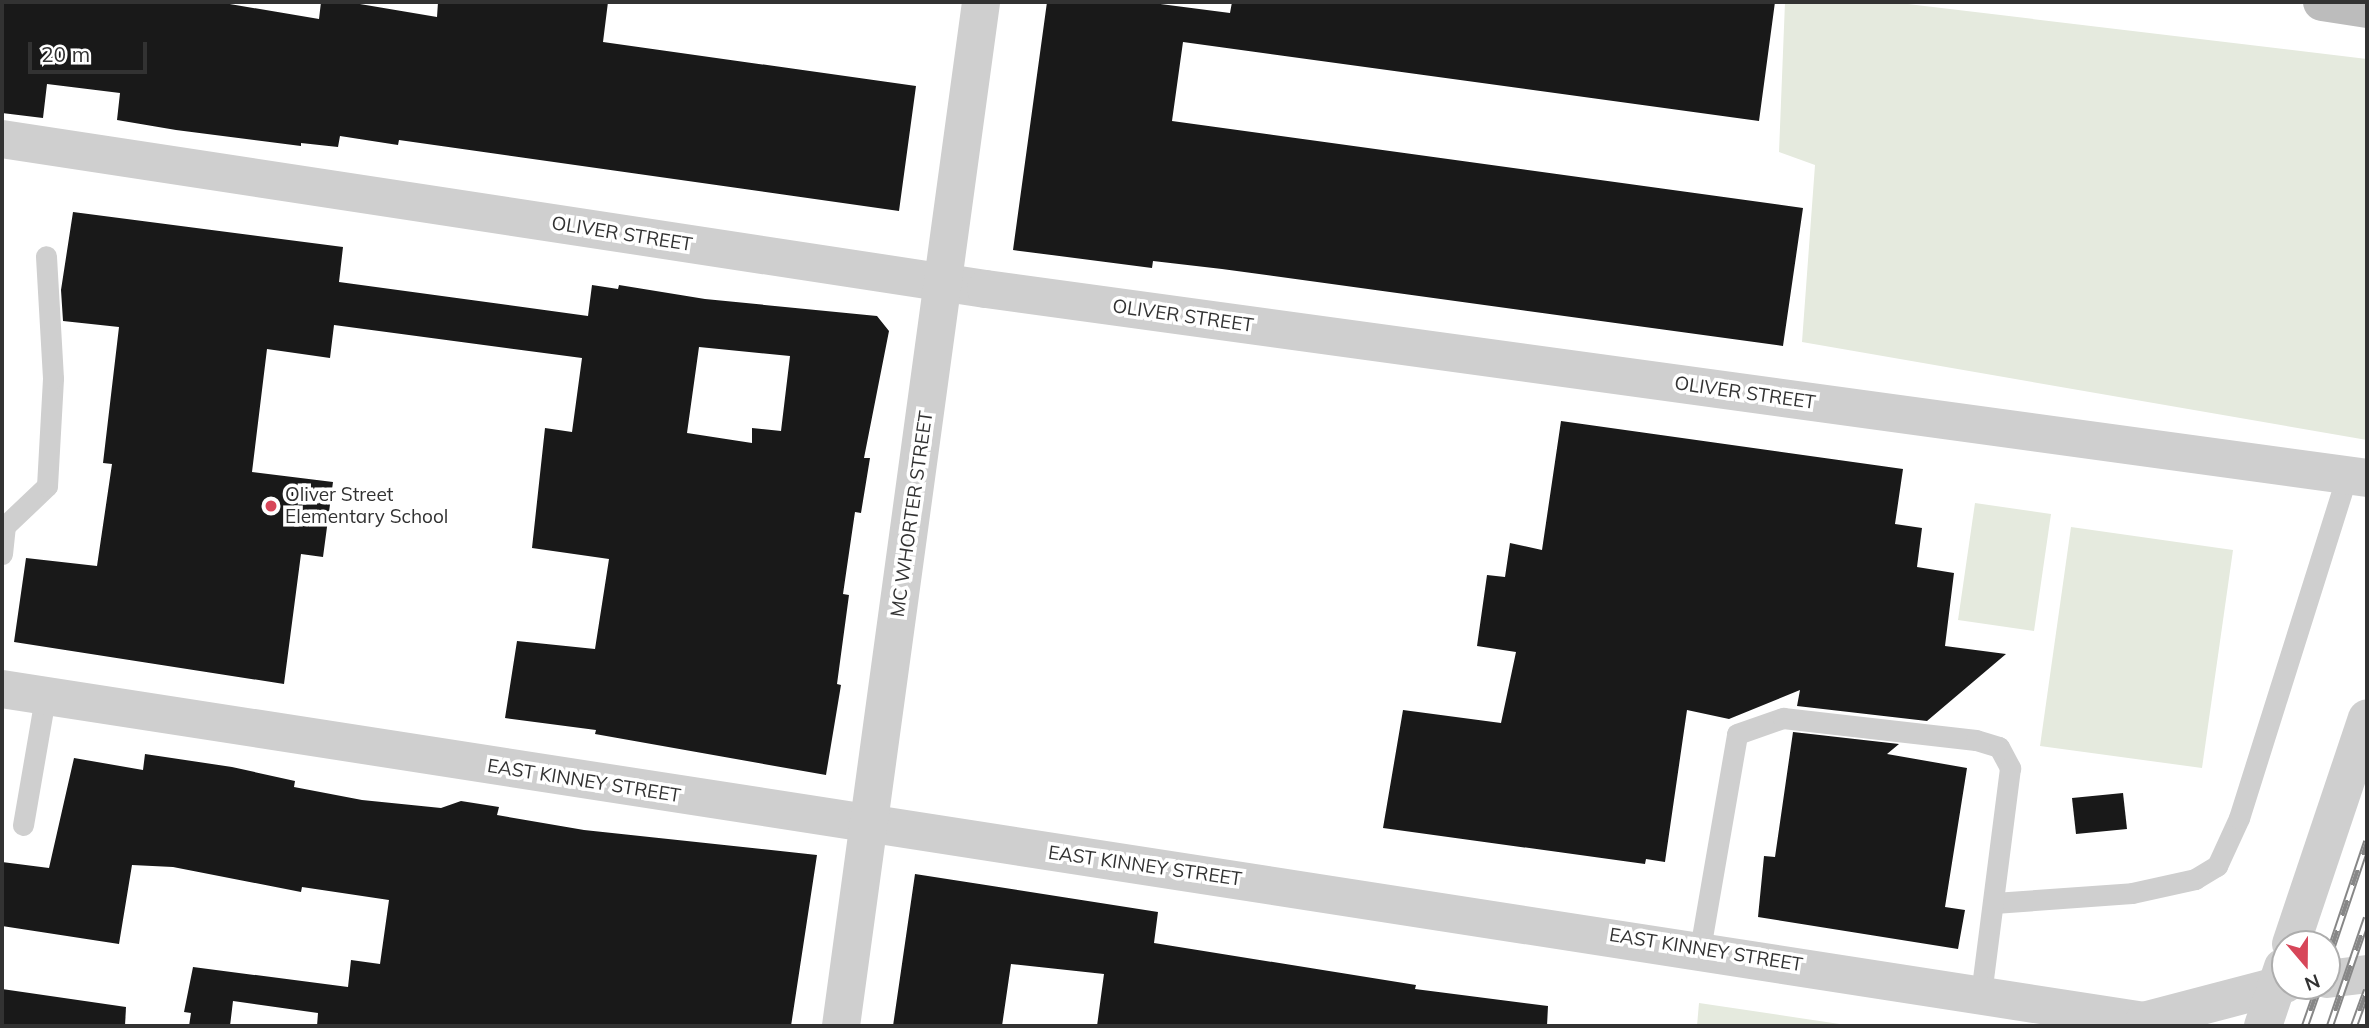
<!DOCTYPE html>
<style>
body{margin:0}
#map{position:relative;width:2369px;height:1028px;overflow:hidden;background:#fff;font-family:Mulish,sans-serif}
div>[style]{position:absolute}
.green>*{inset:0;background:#e5eade}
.building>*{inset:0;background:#191919}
.lane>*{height:21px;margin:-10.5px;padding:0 10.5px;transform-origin:10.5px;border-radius:10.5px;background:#cfcfcf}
.street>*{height:38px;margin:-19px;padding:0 19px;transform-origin:19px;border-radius:19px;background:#cfcfcf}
.secondary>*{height:38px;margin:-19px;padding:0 19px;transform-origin:19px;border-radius:19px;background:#bcbcbc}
.rail>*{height:8px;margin-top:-4px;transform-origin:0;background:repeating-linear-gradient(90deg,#fff 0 16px,#878787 0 32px);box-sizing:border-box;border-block:2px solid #878787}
.dots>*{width:19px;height:19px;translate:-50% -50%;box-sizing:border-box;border:4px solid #fff;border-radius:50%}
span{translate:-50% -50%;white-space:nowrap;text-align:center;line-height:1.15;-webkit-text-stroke:7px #fff;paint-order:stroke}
.street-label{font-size:19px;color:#323232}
.poi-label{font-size:19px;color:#323232}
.left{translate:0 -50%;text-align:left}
.frame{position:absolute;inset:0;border:4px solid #323232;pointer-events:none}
.north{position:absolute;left:2271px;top:930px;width:70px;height:70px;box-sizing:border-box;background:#fff;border:2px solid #adadad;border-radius:50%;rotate:160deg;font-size:19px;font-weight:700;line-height:28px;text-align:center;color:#323232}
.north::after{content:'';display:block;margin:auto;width:24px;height:32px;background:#d74659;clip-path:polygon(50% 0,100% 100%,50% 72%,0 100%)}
.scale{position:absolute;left:28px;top:42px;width:119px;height:32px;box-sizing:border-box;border:4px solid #323232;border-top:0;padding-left:9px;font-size:21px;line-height:24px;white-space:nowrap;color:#323232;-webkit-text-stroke:5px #fff;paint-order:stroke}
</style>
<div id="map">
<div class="green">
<div style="clip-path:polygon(1785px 2px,1891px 2px,2367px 59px,2367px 440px,1802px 342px,1815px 165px,1779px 152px)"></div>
<div style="clip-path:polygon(1975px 503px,2051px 514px,2034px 631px,1958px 620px)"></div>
<div style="clip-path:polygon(2071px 527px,2233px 550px,2202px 768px,2040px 746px)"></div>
<div style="clip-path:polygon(1699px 1003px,1853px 1026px,1697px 1026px)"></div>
</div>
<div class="building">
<div style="clip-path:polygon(2px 2px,218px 2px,319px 19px,321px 2px,348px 2px,437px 17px,438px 2px,608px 2px,603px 42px,916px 86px,899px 211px,399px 140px,398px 145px,340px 136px,338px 147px,301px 143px,301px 146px,176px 130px,117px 120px,120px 93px,47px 84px,43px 118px,2px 113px)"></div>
<div style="clip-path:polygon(1047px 2px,1145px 2px,1230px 13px,1232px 2px,1775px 2px,1759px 121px,1183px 42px,1172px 121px,1803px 208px,1783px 346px,1222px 269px,1153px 261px,1152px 268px,1013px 250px)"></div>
<div style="clip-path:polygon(evenodd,73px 212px,343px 247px,339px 282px,588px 316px,592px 285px,618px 289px,619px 285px,705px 299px,877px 316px,889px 331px,864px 458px,870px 458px,861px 513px,855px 512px,850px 546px,843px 594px,849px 595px,837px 684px,841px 685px,826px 775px,595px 734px,596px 730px,505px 718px,517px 641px,595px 649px,609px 559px,532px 548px,545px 428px,572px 432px,582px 358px,334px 325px,330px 358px,267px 349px,252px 472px,333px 482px,323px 557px,301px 554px,284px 684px,14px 642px,26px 558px,97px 566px,112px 464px,103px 463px,119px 327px,63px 321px,61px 290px,73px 212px,699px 347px,790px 356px,781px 431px,752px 428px,752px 443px,687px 433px,699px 347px)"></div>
<div style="clip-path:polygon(1561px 421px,1903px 469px,1895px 524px,1922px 528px,1917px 567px,1954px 573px,1945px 646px,2006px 654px,1927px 721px,1797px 706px,1800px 690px,1729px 719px,1687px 710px,1665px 862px,1646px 859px,1645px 864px,1383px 828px,1403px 710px,1501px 723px,1516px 652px,1477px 646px,1487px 575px,1505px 577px,1510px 543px,1542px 550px)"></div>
<div style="clip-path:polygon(1793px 732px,1899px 744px,1887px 754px,1967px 768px,1945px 907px,1965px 910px,1958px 949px,1758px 917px,1764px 856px,1775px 857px)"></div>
<div style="clip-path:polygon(145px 754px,232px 767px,295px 781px,294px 787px,362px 800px,441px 808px,461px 801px,499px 807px,497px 815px,584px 830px,817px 855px,791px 1026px,317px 1026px,318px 1013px,233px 1001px,230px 1026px,189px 1026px,191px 1013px,184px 1012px,193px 967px,348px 987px,351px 960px,380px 964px,389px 900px,302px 887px,301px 892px,173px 867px,132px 865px,119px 944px,2px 926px,2px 862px,49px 868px,74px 758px,143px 770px)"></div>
<div style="clip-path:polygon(2123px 793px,2127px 829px,2076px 834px,2072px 798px)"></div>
<div style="clip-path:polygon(915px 874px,1158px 912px,1154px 943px,1416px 985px,1415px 989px,1548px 1006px,1547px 1026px,1097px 1026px,1104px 974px,1011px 964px,1002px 1026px,893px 1026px)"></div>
<div style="clip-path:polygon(2px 989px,126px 1007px,125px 1026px,2px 1026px)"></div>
</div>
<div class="lane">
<div style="left:2px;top:554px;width:28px;rotate:-84deg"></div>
<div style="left:5px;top:526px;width:58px;rotate:-43.6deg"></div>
<div style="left:47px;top:486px;width:108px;rotate:-86.8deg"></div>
<div style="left:53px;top:378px;width:122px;rotate:-93.3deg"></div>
<div style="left:23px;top:825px;width:130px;rotate:-80.2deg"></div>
<div style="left:1994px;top:903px;width:138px;rotate:-4.1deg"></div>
<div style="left:2132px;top:893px;width:65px;rotate:-12.5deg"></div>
<div style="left:2195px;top:879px;width:26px;rotate:-31deg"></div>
<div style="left:2217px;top:866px;width:53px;rotate:-65.4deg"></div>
<div style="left:2239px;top:818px;width:360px;rotate:-72.5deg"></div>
<div style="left:1700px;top:949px;width:218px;rotate:-80.2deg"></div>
<div style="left:1737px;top:734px;width:49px;rotate:-19.2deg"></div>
<div style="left:1783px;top:718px;width:194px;rotate:6.5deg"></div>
<div style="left:1976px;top:740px;width:24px;rotate:17deg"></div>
<div style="left:1999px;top:747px;width:24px;rotate:62deg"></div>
<div style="left:2010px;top:768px;width:229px;rotate:97.3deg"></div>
</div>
<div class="street">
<div style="left:2px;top:139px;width:995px;rotate:8.67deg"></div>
<div style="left:986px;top:289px;width:1394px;rotate:7.79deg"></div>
<div style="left:2px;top:689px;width:2168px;rotate:8.81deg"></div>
<div style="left:2144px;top:1021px;width:146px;rotate:-14.7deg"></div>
<div style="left:2291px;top:944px;width:238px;rotate:-71.4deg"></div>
<div style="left:2327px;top:979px;width:40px;rotate:-7.1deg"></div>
<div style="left:841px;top:1026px;width:1034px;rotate:-82.21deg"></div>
<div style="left:2263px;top:1026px;width:62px;rotate:-71.3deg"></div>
</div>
<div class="secondary">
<div style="left:2322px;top:2px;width:46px;rotate:8.8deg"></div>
</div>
<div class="rail">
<div style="left:2327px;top:961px;width:126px;rotate:-71.4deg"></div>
<div style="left:2305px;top:1026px;width:42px;rotate:-70.7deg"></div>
<div style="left:2330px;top:1026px;width:114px;rotate:-71.1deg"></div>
<div style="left:2354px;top:1026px;width:38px;rotate:-70deg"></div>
</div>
<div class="dots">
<div style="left:271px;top:506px;background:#d74659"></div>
</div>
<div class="street-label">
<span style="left:622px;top:234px;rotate:9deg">OLIVER STREET</span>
<span style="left:1183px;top:316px;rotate:8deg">OLIVER STREET</span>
<span style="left:1745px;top:393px;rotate:8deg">OLIVER STREET</span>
<span style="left:912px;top:514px;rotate:-82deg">MC WHORTER STREET</span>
<span style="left:584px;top:781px;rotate:9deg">EAST KINNEY STREET</span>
<span style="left:1145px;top:866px;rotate:8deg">EAST KINNEY STREET</span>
<span style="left:1706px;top:950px;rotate:9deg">EAST KINNEY STREET</span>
</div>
<div class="poi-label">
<span class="left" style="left:285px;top:506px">Oliver Street<br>Elementary School</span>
</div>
<div class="frame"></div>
<div class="north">N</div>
<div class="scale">20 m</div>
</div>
